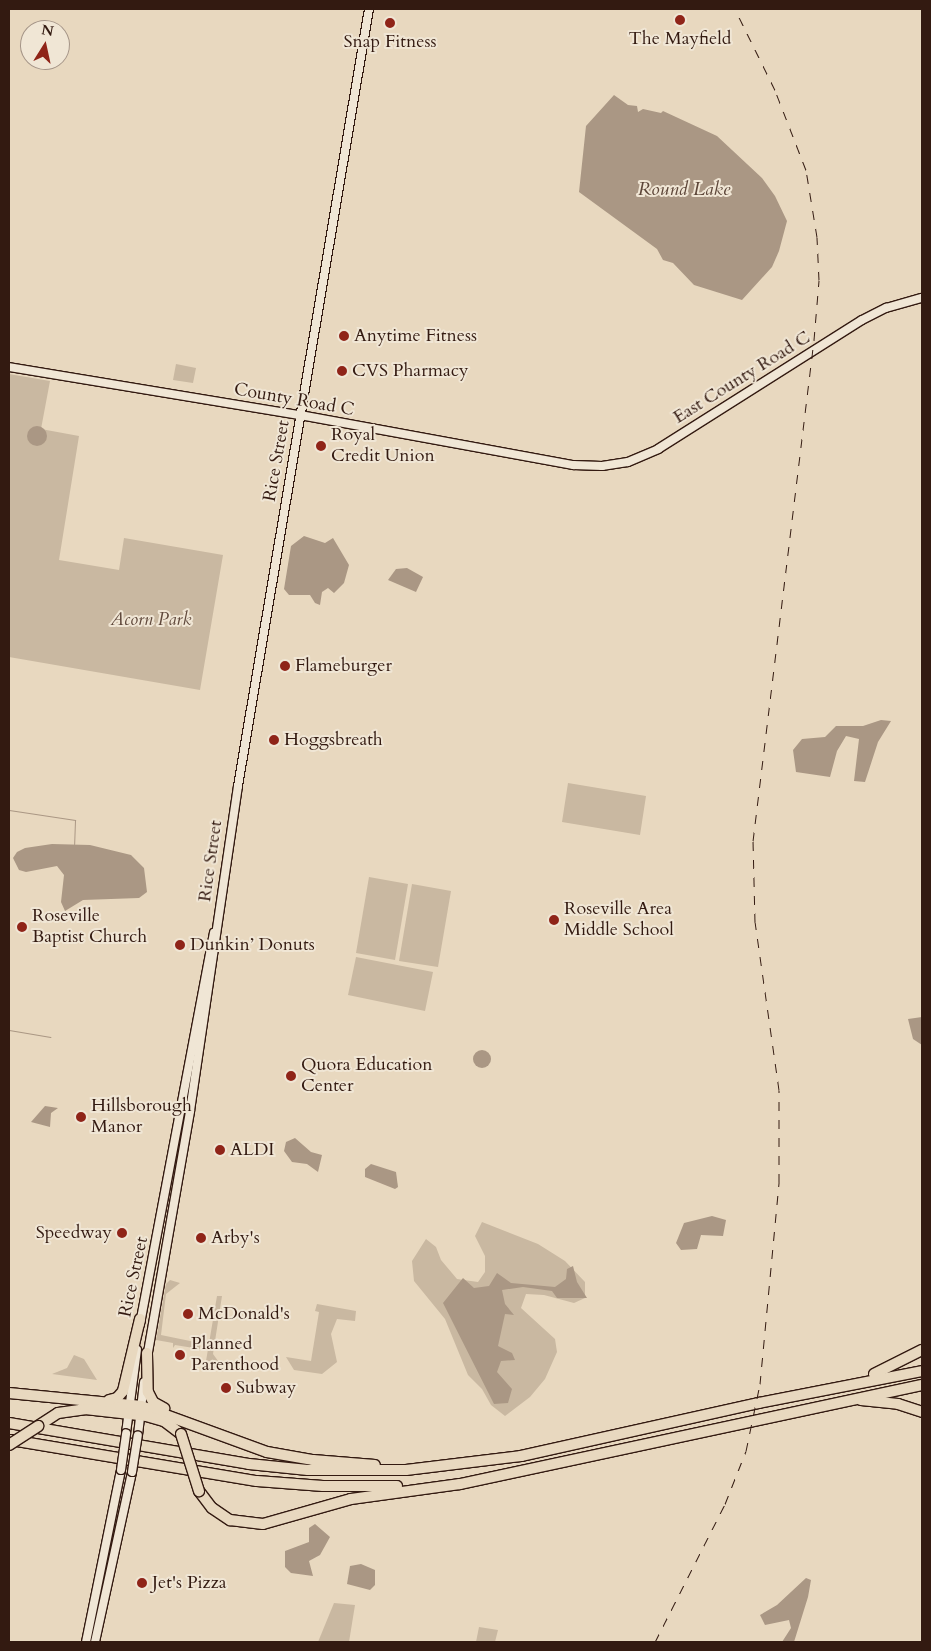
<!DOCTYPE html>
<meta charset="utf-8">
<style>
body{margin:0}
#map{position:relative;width:931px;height:1651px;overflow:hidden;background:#e8d8bf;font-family:Cardo,serif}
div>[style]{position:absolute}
.green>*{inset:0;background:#c9b8a1}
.water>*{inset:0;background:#aa9784}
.round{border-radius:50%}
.stream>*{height:1px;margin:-0.5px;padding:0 0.5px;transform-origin:0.5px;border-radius:0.5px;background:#aa9784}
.roads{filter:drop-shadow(1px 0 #331a11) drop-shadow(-1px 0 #331a11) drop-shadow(0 1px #331a11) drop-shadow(0 -1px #331a11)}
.secondary>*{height:8px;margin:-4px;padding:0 4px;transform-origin:4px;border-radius:4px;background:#f0e6d5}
.motorway>*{height:10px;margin:-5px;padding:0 5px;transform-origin:5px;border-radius:5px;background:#e8d8bf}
.rail>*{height:1px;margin-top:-0.5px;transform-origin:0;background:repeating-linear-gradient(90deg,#331a11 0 9px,transparent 0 18px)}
.bridges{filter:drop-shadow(1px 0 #331a11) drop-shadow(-1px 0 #331a11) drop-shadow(0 1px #331a11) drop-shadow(0 -1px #331a11)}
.secondary-bridge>*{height:8px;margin:-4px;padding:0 4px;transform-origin:4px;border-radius:4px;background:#f0e6d5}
.motorway-bridge>*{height:10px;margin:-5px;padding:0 5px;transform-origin:5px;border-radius:5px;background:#e8d8bf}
.dots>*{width:14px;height:14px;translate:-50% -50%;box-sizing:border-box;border:2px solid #f0e6d5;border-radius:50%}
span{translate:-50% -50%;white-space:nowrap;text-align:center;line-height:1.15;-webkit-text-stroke:4px #f0e6d5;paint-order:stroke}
.poi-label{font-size:18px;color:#331a11}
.left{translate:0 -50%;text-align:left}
.right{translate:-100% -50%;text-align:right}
.street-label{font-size:18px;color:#331a11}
.park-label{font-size:18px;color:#60493c;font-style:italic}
.water-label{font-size:19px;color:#5d4639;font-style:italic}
.frame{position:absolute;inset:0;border:10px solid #331a11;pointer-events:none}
.north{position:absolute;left:20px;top:20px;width:50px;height:50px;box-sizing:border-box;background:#f0e6d5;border:1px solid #a49487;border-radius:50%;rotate:10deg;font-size:14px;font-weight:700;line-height:20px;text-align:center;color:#331a11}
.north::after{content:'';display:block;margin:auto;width:18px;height:22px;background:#8f2418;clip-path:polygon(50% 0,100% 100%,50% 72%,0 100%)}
</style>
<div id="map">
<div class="green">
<div style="clip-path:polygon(176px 364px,196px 368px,193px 383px,173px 380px)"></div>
<div style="clip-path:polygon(9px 374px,50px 381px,41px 429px,79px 436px,59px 560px,119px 570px,124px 538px,223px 555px,200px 690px,9px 657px)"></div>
<div style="clip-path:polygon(568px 783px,646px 796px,640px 835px,562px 822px)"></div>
<div style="clip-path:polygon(369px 877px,408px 884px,395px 960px,356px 953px)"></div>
<div style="clip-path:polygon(412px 884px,451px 891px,438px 967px,399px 961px)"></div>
<div style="clip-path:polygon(356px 957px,433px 972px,425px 1011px,348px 995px)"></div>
<div style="clip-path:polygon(482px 1222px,538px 1244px,565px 1261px,585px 1282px,585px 1298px,574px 1303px,544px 1295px,526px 1294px,521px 1308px,555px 1339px,557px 1352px,545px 1379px,530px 1397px,505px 1416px,491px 1405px,482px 1389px,468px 1375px,445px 1319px,414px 1281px,412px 1261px,426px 1239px,436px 1247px,441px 1260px,457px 1279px,478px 1282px,485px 1272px,485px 1256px,475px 1236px)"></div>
<div style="clip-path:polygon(170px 1280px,180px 1283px,166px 1294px,161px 1335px,195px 1342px,195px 1338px,200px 1338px,200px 1349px,175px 1345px,173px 1348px,173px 1343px,156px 1340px,166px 1284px)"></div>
<div style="clip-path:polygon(217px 1296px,222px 1296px,213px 1354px,221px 1365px,210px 1370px,206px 1361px)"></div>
<div style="clip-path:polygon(317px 1304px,356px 1311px,355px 1321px,337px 1319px,331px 1334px,337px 1362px,322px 1374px,294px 1370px,286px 1357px,311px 1361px,319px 1312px,315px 1311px)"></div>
<div style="clip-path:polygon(74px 1355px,84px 1359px,97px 1380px,52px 1374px,67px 1368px)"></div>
<div style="clip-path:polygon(334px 1603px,355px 1605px,349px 1642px,318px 1642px)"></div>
<div style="clip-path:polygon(479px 1627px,498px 1630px,495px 1642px,476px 1642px)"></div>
</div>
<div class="water">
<div style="clip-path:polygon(614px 95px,628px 105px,637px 106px,638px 112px,643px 109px,661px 113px,663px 111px,717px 136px,762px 178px,775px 196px,787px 221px,779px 251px,772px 267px,742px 300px,694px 285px,673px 263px,663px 260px,657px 249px,579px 192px,586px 126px)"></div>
<div class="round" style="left:27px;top:426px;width:20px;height:20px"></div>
<div style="clip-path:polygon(304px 536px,325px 543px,333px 538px,349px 565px,344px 583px,334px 593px,328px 588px,322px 592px,320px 605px,315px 603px,310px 595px,289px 595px,284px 589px,291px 546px)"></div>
<div style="clip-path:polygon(407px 568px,423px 577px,416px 592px,388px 580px,396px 569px)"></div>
<div style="clip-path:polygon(881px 720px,891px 721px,878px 742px,865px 782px,854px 781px,859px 739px,846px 736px,837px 751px,830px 777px,796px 772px,793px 750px,802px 739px,825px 737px,836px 726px,863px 726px)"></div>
<div style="clip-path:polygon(52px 844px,90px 845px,131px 855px,144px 868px,147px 892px,139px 898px,83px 900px,65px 911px,61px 902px,64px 875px,57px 866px,26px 872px,19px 870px,13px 858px,17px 852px,25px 848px)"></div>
<div style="clip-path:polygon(922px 1017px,922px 1045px,913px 1039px,908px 1019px)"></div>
<div class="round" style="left:473px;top:1050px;width:18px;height:18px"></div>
<div style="clip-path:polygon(45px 1106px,58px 1108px,51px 1113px,50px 1127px,31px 1122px)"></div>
<div style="clip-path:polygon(295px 1138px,311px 1152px,322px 1155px,318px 1172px,307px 1164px,292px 1162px,284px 1151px,286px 1142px)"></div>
<div style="clip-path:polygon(371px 1164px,396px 1172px,398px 1187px,395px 1189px,365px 1177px,365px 1169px)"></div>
<div style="clip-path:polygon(712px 1216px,726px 1220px,723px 1236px,701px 1235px,697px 1249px,681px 1250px,676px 1243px,684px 1223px)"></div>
<div style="clip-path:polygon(573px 1266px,577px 1282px,587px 1298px,557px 1298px,552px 1291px,523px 1287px,502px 1290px,505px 1304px,514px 1315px,505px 1314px,498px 1346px,512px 1353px,515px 1360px,501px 1361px,497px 1372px,512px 1389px,508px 1403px,494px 1404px,443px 1303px,463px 1278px,474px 1288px,489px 1286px,497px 1273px,511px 1283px,555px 1287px,566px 1279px,567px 1269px)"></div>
<div style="clip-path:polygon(315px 1524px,330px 1537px,320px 1555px,309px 1561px,313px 1576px,291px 1573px,285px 1567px,285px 1551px,309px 1542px,309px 1528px)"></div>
<div style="clip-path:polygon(361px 1564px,375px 1570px,375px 1585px,370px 1590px,347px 1584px,350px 1566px)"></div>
<div style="clip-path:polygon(806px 1578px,811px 1580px,808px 1597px,794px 1642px,782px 1642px,791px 1628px,789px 1620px,765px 1625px,760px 1615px,777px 1605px)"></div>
</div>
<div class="stream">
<div style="left:9px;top:810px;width:67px;rotate:8.6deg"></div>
<div style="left:75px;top:820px;width:24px;rotate:92deg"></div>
<div style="left:9px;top:1030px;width:42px;rotate:9.7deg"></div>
</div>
<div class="roads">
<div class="secondary">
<div style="left:9px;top:367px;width:295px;rotate:9.4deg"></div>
<div style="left:300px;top:415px;width:278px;rotate:10.4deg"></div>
<div style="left:573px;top:465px;width:29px;rotate:2deg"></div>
<div style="left:602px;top:466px;width:26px;rotate:-9deg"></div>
<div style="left:628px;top:462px;width:33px;rotate:-23deg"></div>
<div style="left:658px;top:449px;width:241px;rotate:-32.3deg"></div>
<div style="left:862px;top:320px;width:27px;rotate:-27deg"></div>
<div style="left:886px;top:308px;width:37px;rotate:-16deg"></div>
<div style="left:140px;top:1324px;width:398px;rotate:-79.3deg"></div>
<div style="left:147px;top:1358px;width:251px;rotate:-80.1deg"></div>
<div style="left:190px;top:1111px;width:329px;rotate:-81.6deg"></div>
<div style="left:238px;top:786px;width:788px;rotate:-80.43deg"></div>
<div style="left:126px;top:1433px;width:84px;rotate:-82.5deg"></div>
<div style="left:138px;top:1435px;width:53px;rotate:-83.5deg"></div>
<div style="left:86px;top:1642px;width:176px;rotate:-78.5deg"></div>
<div style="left:95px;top:1642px;width:174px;rotate:-77.7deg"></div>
</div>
<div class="motorway">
<div style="left:147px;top:1353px;width:39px;rotate:89deg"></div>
<div style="left:148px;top:1392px;width:11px;rotate:63deg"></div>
<div style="left:153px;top:1402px;width:13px;rotate:29deg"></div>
<div style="left:874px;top:1374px;width:54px;rotate:-26.6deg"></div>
<div style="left:9px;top:1393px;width:133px;rotate:5.6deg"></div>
<div style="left:141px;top:1406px;width:134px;rotate:20.1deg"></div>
<div style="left:267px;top:1452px;width:47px;rotate:9.9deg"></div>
<div style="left:313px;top:1460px;width:62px;rotate:4.6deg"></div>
<div style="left:109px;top:1400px;width:8px;rotate:-14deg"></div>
<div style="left:117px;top:1398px;width:9px;rotate:-49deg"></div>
<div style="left:123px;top:1391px;width:74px;rotate:-76.7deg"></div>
<div style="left:861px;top:1400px;width:37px;rotate:6deg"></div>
<div style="left:898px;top:1404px;width:25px;rotate:18deg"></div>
<div style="left:9px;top:1423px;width:243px;rotate:9.7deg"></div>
<div style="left:249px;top:1464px;width:59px;rotate:5.8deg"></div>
<div style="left:308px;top:1470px;width:98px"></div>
<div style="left:406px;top:1470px;width:116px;rotate:-6.9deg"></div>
<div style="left:521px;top:1456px;width:244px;rotate:-12.6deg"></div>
<div style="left:759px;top:1403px;width:166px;rotate:-11.1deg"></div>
<div style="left:38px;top:1426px;width:24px;rotate:-33deg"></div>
<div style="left:58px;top:1413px;width:27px;rotate:-8deg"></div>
<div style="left:85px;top:1409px;width:61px;rotate:6.5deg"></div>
<div style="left:146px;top:1416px;width:19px;rotate:16deg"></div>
<div style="left:164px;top:1421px;width:21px;rotate:37deg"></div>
<div style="left:11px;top:1440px;width:249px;rotate:9.5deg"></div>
<div style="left:257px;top:1481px;width:66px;rotate:4.3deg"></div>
<div style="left:323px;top:1486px;width:74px"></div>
<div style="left:199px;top:1491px;width:21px;rotate:53deg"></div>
<div style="left:212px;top:1508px;width:22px;rotate:34deg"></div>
<div style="left:230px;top:1520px;width:33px;rotate:7deg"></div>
<div style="left:263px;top:1524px;width:91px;rotate:-15.9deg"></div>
<div style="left:351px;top:1499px;width:110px;rotate:-7.8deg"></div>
<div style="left:460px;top:1484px;width:472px;rotate:-12.1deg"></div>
</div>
</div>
<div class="rail">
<div style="left:655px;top:1642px;width:155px;rotate:-63.1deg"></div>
<div style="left:725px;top:1504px;width:57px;rotate:-68.4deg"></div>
<div style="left:746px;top:1451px;width:68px;rotate:-78.2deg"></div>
<div style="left:760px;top:1384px;width:203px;rotate:-84.6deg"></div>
<div style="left:779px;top:1182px;width:92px;rotate:-90deg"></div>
<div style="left:779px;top:1090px;width:170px;rotate:-98.1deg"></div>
<div style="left:755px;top:922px;width:81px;rotate:-91.4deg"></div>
<div style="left:753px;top:841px;width:505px;rotate:-83.06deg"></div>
<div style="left:814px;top:340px;width:60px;rotate:-85.2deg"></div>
<div style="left:819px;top:280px;width:43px;rotate:-92.7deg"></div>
<div style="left:817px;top:237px;width:68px;rotate:-99.3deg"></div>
<div style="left:806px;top:170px;width:86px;rotate:-111.2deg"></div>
<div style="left:775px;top:90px;width:90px;rotate:-116.3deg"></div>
</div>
<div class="bridges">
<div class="secondary-bridge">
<div style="left:121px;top:1470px;width:37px;rotate:-82deg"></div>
<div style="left:132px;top:1472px;width:37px;rotate:-81deg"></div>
</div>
<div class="motorway-bridge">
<div style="left:181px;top:1434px;width:60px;rotate:72.5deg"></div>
<div style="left:9px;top:1445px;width:35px;rotate:-33deg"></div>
</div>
</div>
<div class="dots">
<div style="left:680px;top:20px;background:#8f2418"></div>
<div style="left:390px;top:23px;background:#8f2418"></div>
<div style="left:344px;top:336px;background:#8f2418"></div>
<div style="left:342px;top:371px;background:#8f2418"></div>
<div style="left:321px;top:446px;background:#8f2418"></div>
<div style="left:285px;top:666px;background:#8f2418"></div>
<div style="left:274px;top:740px;background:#8f2418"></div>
<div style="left:554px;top:920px;background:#8f2418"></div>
<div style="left:22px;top:927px;background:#8f2418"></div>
<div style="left:180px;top:945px;background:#8f2418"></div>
<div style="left:291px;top:1076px;background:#8f2418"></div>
<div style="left:81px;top:1117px;background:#8f2418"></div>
<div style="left:220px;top:1150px;background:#8f2418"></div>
<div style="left:122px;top:1233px;background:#8f2418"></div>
<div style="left:201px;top:1238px;background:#8f2418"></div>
<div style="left:188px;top:1314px;background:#8f2418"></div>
<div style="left:180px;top:1355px;background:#8f2418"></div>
<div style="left:226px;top:1388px;background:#8f2418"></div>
<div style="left:142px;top:1583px;background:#8f2418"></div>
</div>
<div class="poi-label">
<span style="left:680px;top:39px">The Mayfield</span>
<span style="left:390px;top:42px">Snap Fitness</span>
<span class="left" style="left:354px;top:336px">Anytime Fitness</span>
<span class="left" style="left:352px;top:371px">CVS Pharmacy</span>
<span class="left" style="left:331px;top:446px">Royal<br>Credit Union</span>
<span class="left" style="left:295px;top:666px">Flameburger</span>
<span class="left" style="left:284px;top:740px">Hoggsbreath</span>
<span class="left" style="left:564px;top:920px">Roseville Area<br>Middle School</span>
<span class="left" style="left:32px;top:927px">Roseville<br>Baptist Church</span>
<span class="left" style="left:190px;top:945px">Dunkin’ Donuts</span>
<span class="left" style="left:301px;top:1076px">Quora Education<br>Center</span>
<span class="left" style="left:91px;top:1117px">Hillsborough<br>Manor</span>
<span class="left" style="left:230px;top:1150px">ALDI</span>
<span class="right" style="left:112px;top:1233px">Speedway</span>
<span class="left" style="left:211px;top:1238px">Arby's</span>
<span class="left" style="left:198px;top:1314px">McDonald's</span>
<span class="left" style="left:191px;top:1355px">Planned<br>Parenthood</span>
<span class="left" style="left:236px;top:1388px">Subway</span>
<span class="left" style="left:152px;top:1583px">Jet's Pizza</span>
</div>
<div class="street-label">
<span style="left:742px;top:378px;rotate:-32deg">East County Road C</span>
<span style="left:294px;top:400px;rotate:10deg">County Road C</span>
<span style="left:277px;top:461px;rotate:-80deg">Rice Street</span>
<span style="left:211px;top:861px;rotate:-82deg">Rice Street</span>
<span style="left:134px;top:1277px;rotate:-78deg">Rice Street</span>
</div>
<div class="park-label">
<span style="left:151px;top:620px">Acorn Park</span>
</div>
<div class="water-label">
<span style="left:684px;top:190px">Round Lake</span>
</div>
<div class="frame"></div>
<div class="north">N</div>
</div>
